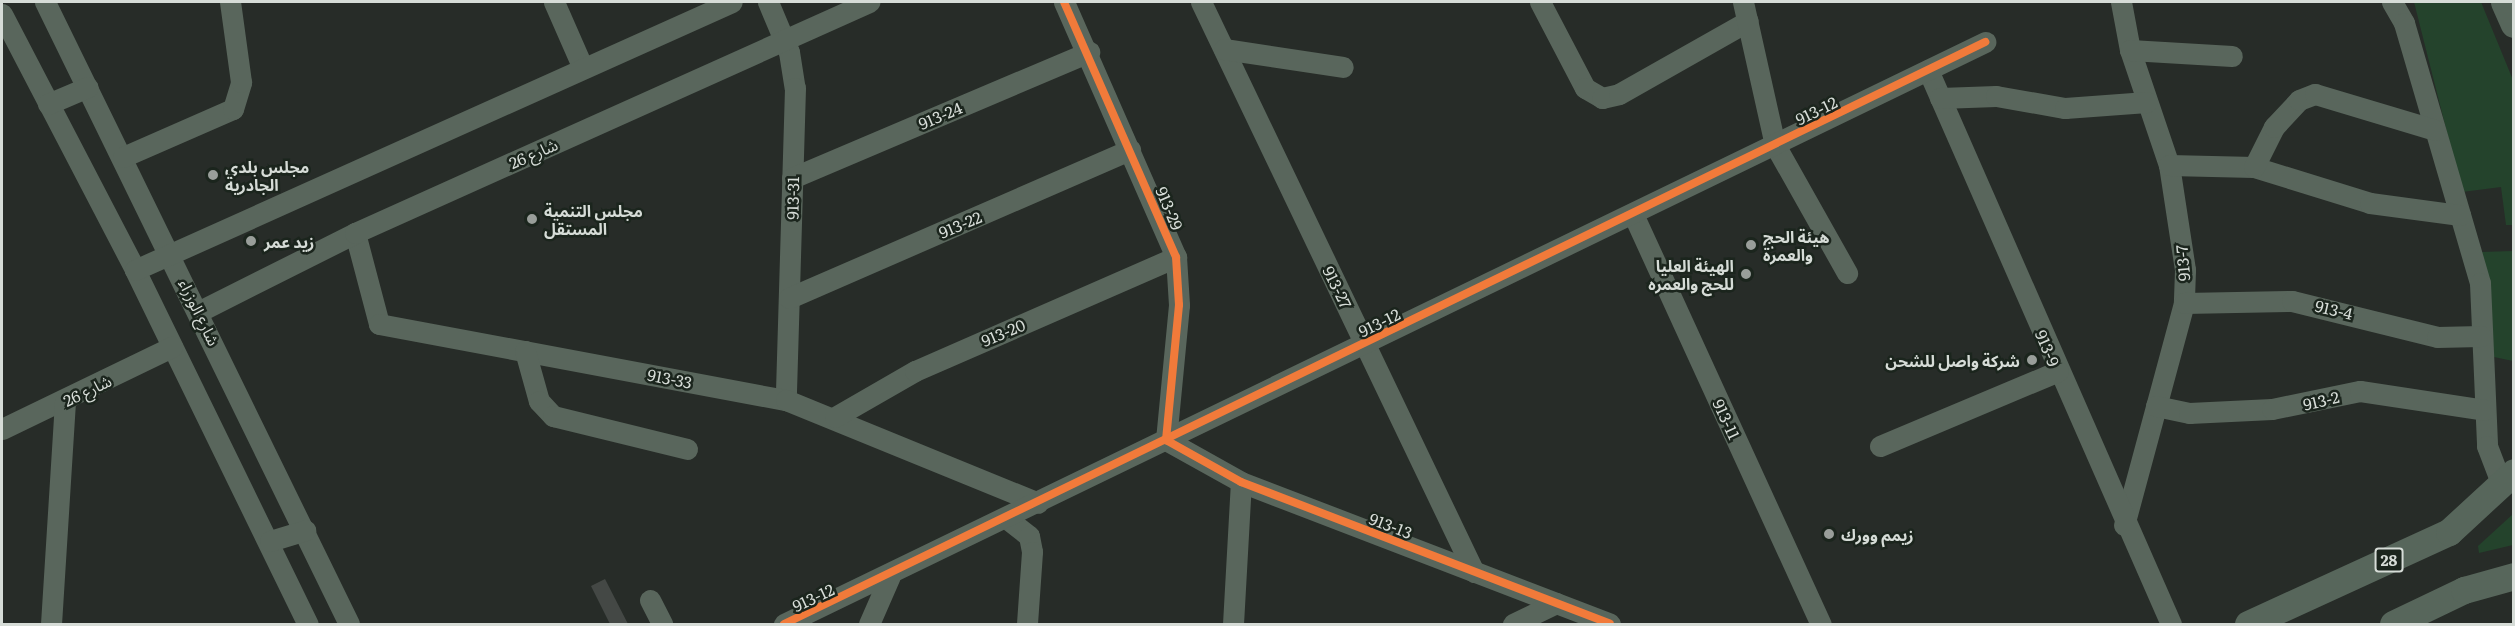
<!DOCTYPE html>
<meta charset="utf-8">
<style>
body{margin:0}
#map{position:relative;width:2515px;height:626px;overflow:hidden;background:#272c28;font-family:Literata,"Noto Sans Arabic",serif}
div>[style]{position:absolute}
.green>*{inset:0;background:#24432c}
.building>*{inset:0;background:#444845}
.minor>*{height:21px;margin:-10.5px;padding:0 10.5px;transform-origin:10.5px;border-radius:10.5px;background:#59665c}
.major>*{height:27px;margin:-13.5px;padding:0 13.5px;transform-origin:13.5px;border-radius:13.5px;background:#57665b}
.cycleway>*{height:8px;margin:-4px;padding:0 4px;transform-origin:4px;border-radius:4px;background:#f17a3a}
.dots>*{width:16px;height:16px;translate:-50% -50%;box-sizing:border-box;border:3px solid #1b251d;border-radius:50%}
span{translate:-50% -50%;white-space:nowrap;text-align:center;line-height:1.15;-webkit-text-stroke:5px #1b251d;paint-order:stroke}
.shield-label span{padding:2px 4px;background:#1b251d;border:2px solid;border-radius:4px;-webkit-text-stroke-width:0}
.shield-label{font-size:15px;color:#d6dcd7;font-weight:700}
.street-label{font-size:16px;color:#d6dcd7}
.poi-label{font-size:16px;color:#d6dcd7;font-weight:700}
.left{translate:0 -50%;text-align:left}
.right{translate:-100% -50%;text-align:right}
.frame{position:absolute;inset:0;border:3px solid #d6dcd7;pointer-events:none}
</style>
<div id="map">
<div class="green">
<div style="clip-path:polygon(2414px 2px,2481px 2px,2513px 80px,2513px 225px,2506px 225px,2501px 187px,2462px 192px)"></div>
<div style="clip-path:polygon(2513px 251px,2513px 361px,2494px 357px,2481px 252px)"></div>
<div style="clip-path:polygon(2513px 514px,2513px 545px,2479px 553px,2478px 546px)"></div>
</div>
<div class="building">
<div style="clip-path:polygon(605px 579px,628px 624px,610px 624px,591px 586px)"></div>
</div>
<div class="minor">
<div style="left:45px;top:2px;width:692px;rotate:63.95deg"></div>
<div style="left:554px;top:2px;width:72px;rotate:66.3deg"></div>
<div style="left:768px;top:2px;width:54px;rotate:67.2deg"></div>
<div style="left:789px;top:52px;width:36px;rotate:81deg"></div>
<div style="left:795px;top:88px;width:312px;rotate:91.7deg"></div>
<div style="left:1064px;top:2px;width:279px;rotate:66.3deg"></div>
<div style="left:1176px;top:257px;width:48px;rotate:86.4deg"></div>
<div style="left:1179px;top:305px;width:136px;rotate:95.5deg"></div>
<div style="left:1166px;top:440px;width:86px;rotate:29.2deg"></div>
<div style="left:1241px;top:482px;width:395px;rotate:21deg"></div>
<div style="left:1201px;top:2px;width:632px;rotate:64.41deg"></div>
<div style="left:1540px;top:2px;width:97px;rotate:62.4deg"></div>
<div style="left:1585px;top:88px;width:20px;rotate:30deg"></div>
<div style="left:1602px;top:98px;width:17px;rotate:-13deg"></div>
<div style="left:1619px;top:94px;width:148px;rotate:-29.5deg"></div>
<div style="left:1743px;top:2px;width:147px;rotate:77.4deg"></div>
<div style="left:1775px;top:145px;width:147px;rotate:60.6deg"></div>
<div style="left:2121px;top:2px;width:49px;rotate:79.4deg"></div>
<div style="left:2130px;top:50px;width:121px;rotate:71.3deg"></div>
<div style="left:2169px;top:165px;width:106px;rotate:81.3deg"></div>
<div style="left:2185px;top:270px;width:33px;rotate:92deg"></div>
<div style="left:2184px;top:303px;width:230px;rotate:105.1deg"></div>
<div style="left:2392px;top:2px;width:24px;rotate:60deg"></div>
<div style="left:2404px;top:23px;width:271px;rotate:73.7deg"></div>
<div style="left:2480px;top:283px;width:163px;rotate:87.5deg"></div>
<div style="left:2487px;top:446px;width:42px;rotate:69deg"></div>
<div style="left:2px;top:14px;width:288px;rotate:62.5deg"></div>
<div style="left:135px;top:270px;width:394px;rotate:64deg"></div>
<div style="left:1224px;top:49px;width:120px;rotate:8.6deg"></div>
<div style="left:2130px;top:50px;width:102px;rotate:3.4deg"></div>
<div style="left:1928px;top:70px;width:605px;rotate:66.32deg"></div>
<div style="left:1940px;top:98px;width:56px;rotate:-2deg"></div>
<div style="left:1996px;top:96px;width:70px;rotate:9.9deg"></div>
<div style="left:2065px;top:108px;width:82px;rotate:-4.2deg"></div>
<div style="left:48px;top:104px;width:43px;rotate:-23deg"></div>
<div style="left:123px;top:157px;width:120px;rotate:-23.6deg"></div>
<div style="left:233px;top:109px;width:28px;rotate:-73deg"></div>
<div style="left:241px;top:82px;width:81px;rotate:-97.8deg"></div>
<div style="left:2169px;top:165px;width:85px;rotate:1.3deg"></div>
<div style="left:2254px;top:167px;width:121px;rotate:17.2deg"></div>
<div style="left:2370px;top:203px;width:91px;rotate:7.6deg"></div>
<div style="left:2254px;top:167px;width:45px;rotate:-63.4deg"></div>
<div style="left:2274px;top:127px;width:37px;rotate:-47deg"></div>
<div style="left:2299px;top:100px;width:17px;rotate:-21deg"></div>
<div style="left:2315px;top:94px;width:125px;rotate:16.7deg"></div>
<div style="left:792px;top:178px;width:323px;rotate:-23deg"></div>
<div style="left:1633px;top:214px;width:451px;rotate:65.4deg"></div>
<div style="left:355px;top:233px;width:94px;rotate:75.2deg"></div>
<div style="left:379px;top:324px;width:414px;rotate:10.6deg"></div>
<div style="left:786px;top:400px;width:272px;rotate:22.2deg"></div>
<div style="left:135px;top:270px;width:654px;rotate:-24.18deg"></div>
<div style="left:789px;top:298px;width:372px;rotate:-23.5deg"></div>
<div style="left:2184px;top:303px;width:108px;rotate:-1.1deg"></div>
<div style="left:2292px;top:301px;width:149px;rotate:13.9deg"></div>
<div style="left:2437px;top:337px;width:44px;rotate:-1.3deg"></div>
<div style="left:200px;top:311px;width:174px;rotate:-26.7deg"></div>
<div style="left:355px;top:233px;width:564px;rotate:-24.2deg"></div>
<div style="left:525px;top:351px;width:52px;rotate:74.4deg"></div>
<div style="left:539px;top:401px;width:21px;rotate:47deg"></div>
<div style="left:553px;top:416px;width:138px;rotate:13.8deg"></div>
<div style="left:2156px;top:406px;width:34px;rotate:12deg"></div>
<div style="left:2189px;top:413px;width:83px;rotate:-2.8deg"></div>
<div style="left:2272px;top:409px;width:90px;rotate:-11.6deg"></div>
<div style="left:2360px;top:391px;width:126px;rotate:8.6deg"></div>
<div style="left:835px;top:417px;width:92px;rotate:-29.9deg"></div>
<div style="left:915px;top:371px;width:285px;rotate:-23.6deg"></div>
<div style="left:2px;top:429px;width:189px;rotate:-25.8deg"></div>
<div style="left:1880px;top:446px;width:193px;rotate:-22.8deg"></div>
<div style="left:1006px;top:518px;width:29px;rotate:38deg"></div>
<div style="left:1029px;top:536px;width:16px;rotate:79deg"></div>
<div style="left:1032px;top:552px;width:72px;rotate:94deg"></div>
<div style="left:270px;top:541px;width:37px;rotate:-17deg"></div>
<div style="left:650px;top:600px;width:27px;rotate:63deg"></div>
<div style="left:51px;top:624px;width:223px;rotate:-86.4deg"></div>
<div style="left:784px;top:624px;width:1335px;rotate:-25.85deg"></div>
<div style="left:869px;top:624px;width:52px;rotate:-66.4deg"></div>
<div style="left:1233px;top:624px;width:142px;rotate:-86.8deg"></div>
<div style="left:1513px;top:624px;width:48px;rotate:-26deg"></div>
</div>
<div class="major">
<div style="left:2504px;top:2px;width:24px;rotate:66deg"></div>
<div style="left:2248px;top:624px;width:221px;rotate:-24.6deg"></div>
<div style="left:2449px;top:532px;width:88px;rotate:-42.7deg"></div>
<div style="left:2393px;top:624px;width:79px;rotate:-25.6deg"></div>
<div style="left:2464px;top:590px;width:52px;rotate:-15.6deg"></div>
</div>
<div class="cycleway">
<div style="left:1064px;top:2px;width:279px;rotate:66.3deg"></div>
<div style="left:1176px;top:257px;width:48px;rotate:86.4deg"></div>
<div style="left:1179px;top:305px;width:136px;rotate:95.5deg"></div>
<div style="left:1166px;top:440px;width:86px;rotate:29.2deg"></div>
<div style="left:1241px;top:482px;width:395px;rotate:21deg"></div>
<div style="left:784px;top:624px;width:1335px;rotate:-25.85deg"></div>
</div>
<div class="dots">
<div style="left:213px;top:175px;background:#999e9a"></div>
<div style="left:532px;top:219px;background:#999e9a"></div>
<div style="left:251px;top:241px;background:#999e9a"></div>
<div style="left:1751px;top:245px;background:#999e9a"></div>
<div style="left:1746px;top:274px;background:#999e9a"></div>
<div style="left:2032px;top:360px;background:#999e9a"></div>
<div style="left:1829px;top:534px;background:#999e9a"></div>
</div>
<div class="shield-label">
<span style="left:2389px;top:560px">28</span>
</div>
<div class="street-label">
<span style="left:1816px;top:110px;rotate:-26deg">913-12</span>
<span style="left:940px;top:115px;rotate:-23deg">913-24</span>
<span style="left:533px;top:153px;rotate:-24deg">شارع 26</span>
<span style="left:792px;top:198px;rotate:-89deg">913-31</span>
<span style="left:1170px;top:208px;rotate:67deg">913-29</span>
<span style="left:960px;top:224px;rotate:-23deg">913-22</span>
<span style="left:2182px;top:263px;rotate:-95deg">913-7</span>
<span style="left:1338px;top:287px;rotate:64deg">913-27</span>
<span style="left:2334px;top:309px;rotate:13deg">913-4</span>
<span style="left:200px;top:312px;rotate:64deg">شارع الوزراء</span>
<span style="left:1379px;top:322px;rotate:-26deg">913-12</span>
<span style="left:1003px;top:332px;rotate:-23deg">913-20</span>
<span style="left:2048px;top:348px;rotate:67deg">913-9</span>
<span style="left:670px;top:378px;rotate:11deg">913-33</span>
<span style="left:87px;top:390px;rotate:-26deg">شارع 26</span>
<span style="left:2321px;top:400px;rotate:-13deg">913-2</span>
<span style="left:1727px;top:419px;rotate:65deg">913-11</span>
<span style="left:1391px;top:525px;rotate:21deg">913-13</span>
<span style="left:813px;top:597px;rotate:-25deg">913-12</span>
</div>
<div class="poi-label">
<span class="left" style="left:225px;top:175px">مجلس بلدي<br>الجادرية</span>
<span class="left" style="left:544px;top:219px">مجلس التنمية<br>المستقل</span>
<span class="left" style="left:1763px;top:245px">هيئة الحج<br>والعمرة</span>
<span class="left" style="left:264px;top:241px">زيد عمر</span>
<span class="right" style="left:1734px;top:274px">الهيئة العليا<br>للحج والعمره</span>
<span class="right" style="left:2020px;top:360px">شركة واصل للشحن</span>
<span class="left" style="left:1841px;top:534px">زيمم وورك</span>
</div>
<div class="frame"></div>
</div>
